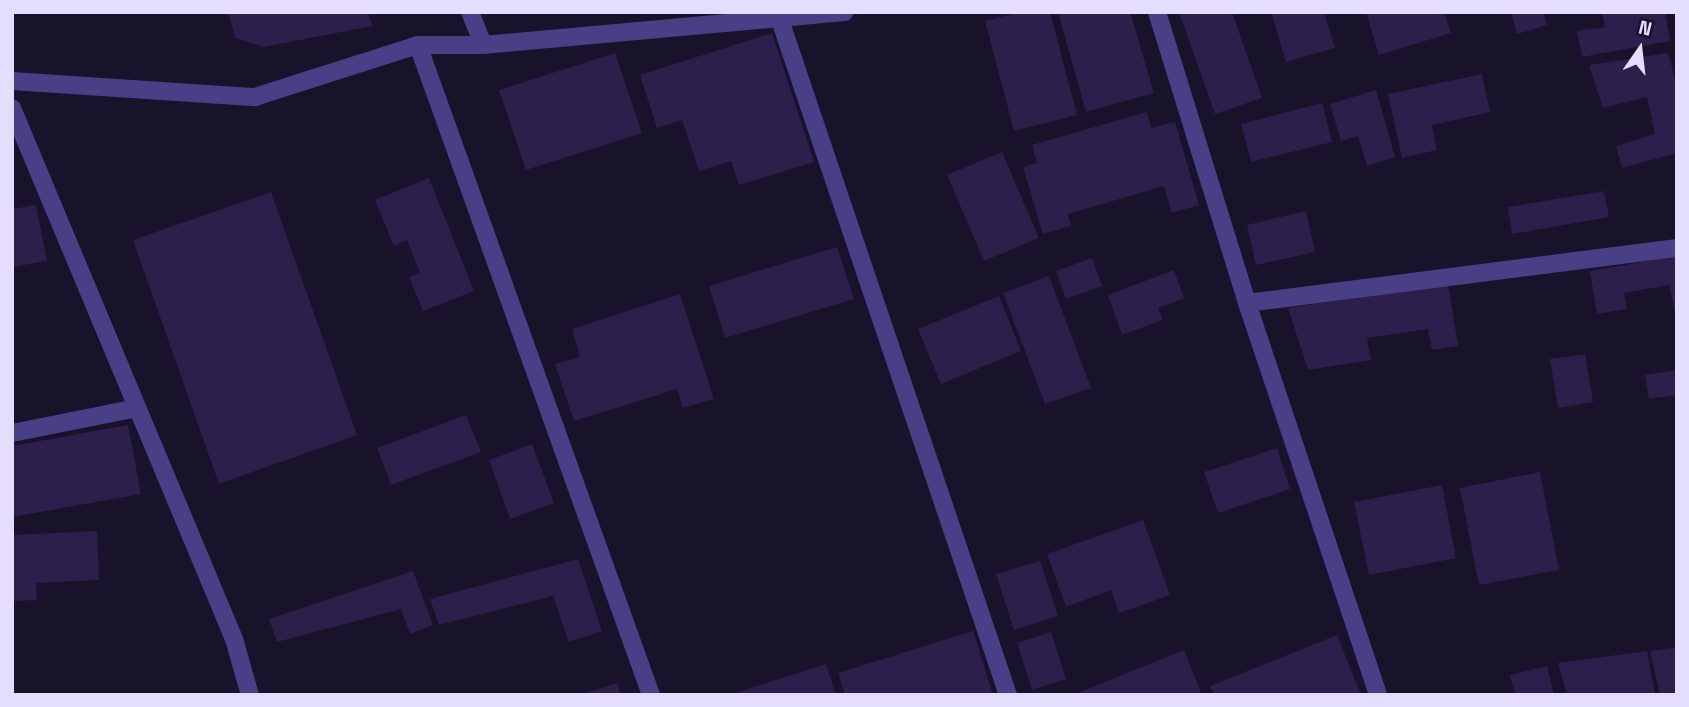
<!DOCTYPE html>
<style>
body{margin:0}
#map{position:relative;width:1689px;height:707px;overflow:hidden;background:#19122b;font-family:"Space Grotesk",sans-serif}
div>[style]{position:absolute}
.building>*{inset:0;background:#2c1f4b}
.minor>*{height:18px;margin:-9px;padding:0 9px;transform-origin:9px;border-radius:9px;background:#493f87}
.tertiary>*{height:18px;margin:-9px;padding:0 9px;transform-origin:9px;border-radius:9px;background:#493f87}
span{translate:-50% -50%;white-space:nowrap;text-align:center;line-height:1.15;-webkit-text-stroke:7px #19122b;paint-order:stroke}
.frame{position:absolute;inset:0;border:14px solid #e4ddfe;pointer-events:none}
.north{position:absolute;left:1605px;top:14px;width:70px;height:70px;-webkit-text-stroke:5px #19122b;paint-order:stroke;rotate:14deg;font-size:19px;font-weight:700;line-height:28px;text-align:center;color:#e4ddfe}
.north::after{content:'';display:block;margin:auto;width:24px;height:32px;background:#e4ddfe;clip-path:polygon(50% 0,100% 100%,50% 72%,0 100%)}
</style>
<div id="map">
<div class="building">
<div style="clip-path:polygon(228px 12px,368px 12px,372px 26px,264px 47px,235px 38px)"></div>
<div style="clip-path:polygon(1020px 12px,1050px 12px,1077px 115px,1014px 131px,985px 21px)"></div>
<div style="clip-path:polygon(1058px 12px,1130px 12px,1154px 93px,1086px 112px)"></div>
<div style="clip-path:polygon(1179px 12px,1232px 12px,1262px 98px,1215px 114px)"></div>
<div style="clip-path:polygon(1271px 12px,1324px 12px,1335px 48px,1286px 62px)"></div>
<div style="clip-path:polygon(1366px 12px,1444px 12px,1451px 33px,1379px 55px)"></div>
<div style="clip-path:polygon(1511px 12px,1543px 12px,1547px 25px,1517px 34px)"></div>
<div style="clip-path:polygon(1602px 12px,1665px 12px,1670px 41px,1582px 57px,1577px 31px,1605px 27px)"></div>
<div style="clip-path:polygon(772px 33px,814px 162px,739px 185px,731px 161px,699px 171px,682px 120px,657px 128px,640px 75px)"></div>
<div style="clip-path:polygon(615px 53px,642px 133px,526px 170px,499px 90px)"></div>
<div style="clip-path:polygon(1668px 53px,1677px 86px,1677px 153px,1622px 168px,1616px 146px,1655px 134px,1647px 97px,1603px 108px,1589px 65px)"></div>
<div style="clip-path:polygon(1482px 74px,1490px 112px,1432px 125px,1437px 150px,1402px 158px,1388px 94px)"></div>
<div style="clip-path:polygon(1376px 90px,1395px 157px,1367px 166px,1358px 136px,1341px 141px,1330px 104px)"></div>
<div style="clip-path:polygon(1322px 103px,1332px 142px,1251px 162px,1241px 124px)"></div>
<div style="clip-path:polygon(1147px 112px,1151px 128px,1175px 122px,1199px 205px,1172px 213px,1164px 186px,1068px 214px,1071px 226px,1043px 234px,1023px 167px,1037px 163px,1032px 145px)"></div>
<div style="clip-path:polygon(1002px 152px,1039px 238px,984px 261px,947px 175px)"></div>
<div style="clip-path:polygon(429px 178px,474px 291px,423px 311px,409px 277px,420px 273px,407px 240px,394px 246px,375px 200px)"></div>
<div style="clip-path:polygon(1604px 191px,1609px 217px,1512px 234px,1508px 207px)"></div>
<div style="clip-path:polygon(271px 192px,357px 435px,219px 484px,133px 240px)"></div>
<div style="clip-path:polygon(36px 205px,47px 261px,12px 267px,12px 209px)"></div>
<div style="clip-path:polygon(1306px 211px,1315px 252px,1256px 265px,1247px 225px)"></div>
<div style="clip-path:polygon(837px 247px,854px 299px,725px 338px,709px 286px)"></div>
<div style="clip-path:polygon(1677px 256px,1677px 322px,1669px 285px,1624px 293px,1627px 309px,1597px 314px,1590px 271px)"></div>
<div style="clip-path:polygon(1092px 258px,1102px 286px,1066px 299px,1056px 271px)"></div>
<div style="clip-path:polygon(1174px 270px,1184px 298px,1158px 308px,1163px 320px,1122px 335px,1108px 295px)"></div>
<div style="clip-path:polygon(1049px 276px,1091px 388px,1045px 404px,1003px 293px)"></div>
<div style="clip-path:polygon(1448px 284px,1458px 346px,1432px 350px,1428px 329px,1367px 338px,1371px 360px,1308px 370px,1288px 308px)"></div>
<div style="clip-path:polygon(680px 294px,714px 399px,683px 408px,677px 389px,574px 421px,555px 364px,580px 357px,572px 329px)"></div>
<div style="clip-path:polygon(999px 296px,1021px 351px,941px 384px,918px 329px)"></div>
<div style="clip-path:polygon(1585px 354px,1593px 402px,1558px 408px,1550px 359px)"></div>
<div style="clip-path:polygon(1677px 370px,1677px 395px,1649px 399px,1645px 375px)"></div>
<div style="clip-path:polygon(466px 415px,481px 452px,391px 485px,377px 448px)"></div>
<div style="clip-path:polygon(128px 425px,141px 494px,12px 517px,12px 446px)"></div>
<div style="clip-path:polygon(532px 444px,554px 503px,510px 519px,489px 460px)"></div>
<div style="clip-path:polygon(1277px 448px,1290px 489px,1218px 513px,1204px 472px)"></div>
<div style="clip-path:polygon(1540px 472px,1559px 570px,1479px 585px,1460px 488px)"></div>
<div style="clip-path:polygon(1442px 485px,1456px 558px,1369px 575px,1354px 502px)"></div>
<div style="clip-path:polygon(1143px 520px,1170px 595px,1119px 613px,1111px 590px,1066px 607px,1047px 554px)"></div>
<div style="clip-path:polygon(97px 531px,99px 580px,36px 583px,37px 600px,12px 601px,12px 535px)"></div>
<div style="clip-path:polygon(578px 559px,602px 631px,569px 642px,553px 596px,439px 625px,430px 599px)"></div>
<div style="clip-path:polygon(1040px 561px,1058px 616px,1014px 630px,996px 574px)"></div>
<div style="clip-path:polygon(413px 571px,433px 625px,410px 634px,401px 609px,277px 642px,269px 619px)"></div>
<div style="clip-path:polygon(973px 631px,993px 695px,845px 695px,838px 673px)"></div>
<div style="clip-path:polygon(1051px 632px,1066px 679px,1032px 690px,1017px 643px)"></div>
<div style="clip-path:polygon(1337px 635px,1361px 695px,1214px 695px,1210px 686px)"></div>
<div style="clip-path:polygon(1677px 647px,1677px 695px,1660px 695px,1650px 651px)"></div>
<div style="clip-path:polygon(1184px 650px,1202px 695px,1081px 695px,1080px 692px)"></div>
<div style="clip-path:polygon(1647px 651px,1655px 695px,1567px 695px,1558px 663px)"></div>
<div style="clip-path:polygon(826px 664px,836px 695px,732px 695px,732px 694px)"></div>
<div style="clip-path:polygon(1547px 666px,1554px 695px,1515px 695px,1510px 675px)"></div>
<div style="clip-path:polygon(617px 683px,621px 695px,583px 695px,583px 694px)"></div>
</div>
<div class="minor">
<div style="left:470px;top:12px;width:35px;rotate:68deg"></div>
<div style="left:1157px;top:12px;width:305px;rotate:72.8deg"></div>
<div style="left:1247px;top:303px;width:413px;rotate:71.5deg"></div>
<div style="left:779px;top:17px;width:716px;rotate:71.34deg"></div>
<div style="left:418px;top:45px;width:690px;rotate:70.28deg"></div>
<div style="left:12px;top:81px;width:244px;rotate:3.8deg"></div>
<div style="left:255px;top:97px;width:171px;rotate:-17.7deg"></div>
<div style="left:418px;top:45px;width:65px"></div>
<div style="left:483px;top:45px;width:363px;rotate:-5.2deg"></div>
<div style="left:1247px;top:303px;width:434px;rotate:-7.3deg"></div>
<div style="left:12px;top:433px;width:127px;rotate:-11.3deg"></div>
</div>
<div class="tertiary">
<div style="left:12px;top:108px;width:576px;rotate:67.31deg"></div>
<div style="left:234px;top:639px;width:58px;rotate:74.1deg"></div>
</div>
<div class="frame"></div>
<div class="north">N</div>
</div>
